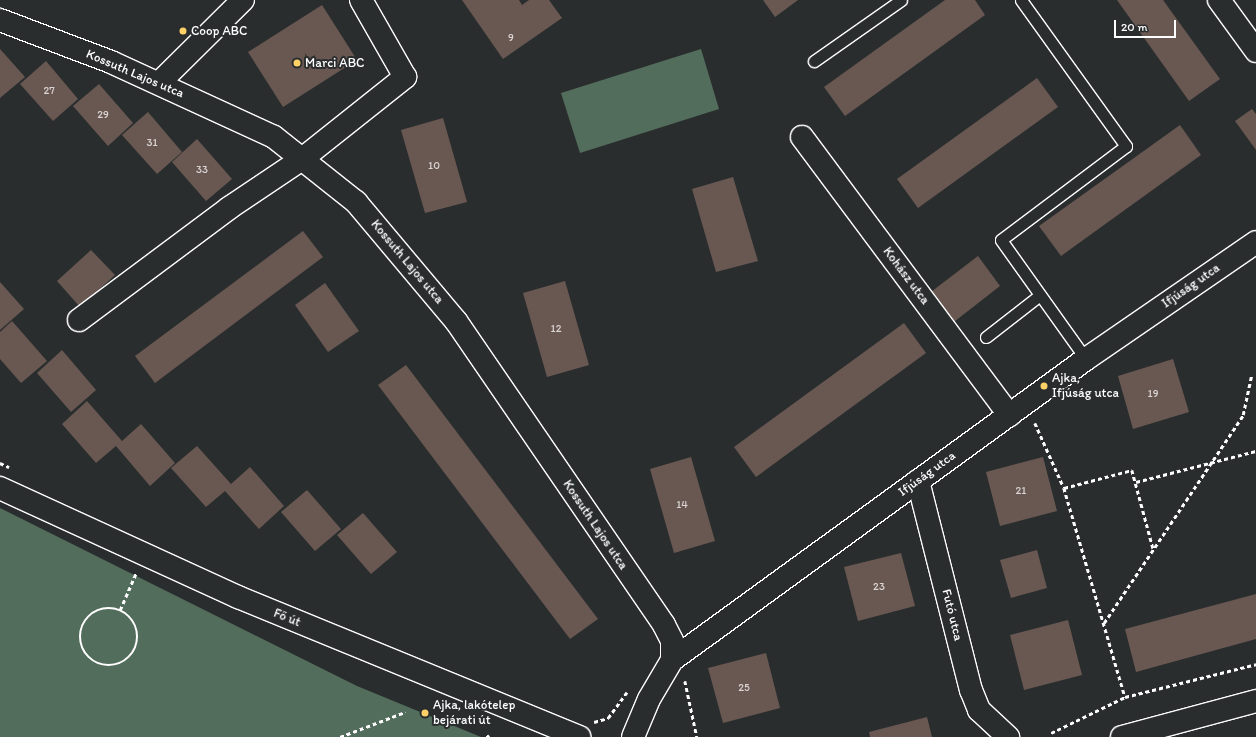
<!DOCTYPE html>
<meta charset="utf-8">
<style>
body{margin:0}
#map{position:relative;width:1256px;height:737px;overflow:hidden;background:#2a2d2e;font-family:Itim,sans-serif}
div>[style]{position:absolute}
.green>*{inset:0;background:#536d5c}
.building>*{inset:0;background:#695852}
.path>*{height:2.5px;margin-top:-1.25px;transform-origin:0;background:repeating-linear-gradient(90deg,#fff 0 4px,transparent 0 7px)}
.path>.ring{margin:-1.25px;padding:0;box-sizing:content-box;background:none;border:2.5px solid #fff;border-radius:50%}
.roads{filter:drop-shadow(1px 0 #fff) drop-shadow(-1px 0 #fff) drop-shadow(0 1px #fff) drop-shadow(0 -1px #fff)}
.service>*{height:11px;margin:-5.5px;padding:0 5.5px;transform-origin:5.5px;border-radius:5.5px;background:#2a2d2e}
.minor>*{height:22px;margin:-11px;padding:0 11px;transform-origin:11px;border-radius:11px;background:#2a2d2e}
.secondary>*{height:22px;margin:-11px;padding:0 11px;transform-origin:11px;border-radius:11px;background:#2a2d2e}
.dots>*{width:11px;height:11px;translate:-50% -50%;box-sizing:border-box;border:2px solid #2a2d2e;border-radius:50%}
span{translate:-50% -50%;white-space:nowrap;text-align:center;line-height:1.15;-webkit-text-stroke:4px #2a2d2e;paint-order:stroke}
.number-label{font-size:11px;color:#dad5d4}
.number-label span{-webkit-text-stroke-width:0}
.poi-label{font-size:13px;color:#fff}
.left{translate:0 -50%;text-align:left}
.street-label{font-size:13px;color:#fff}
.scale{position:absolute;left:1114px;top:20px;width:62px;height:18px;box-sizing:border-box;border:2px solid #fff;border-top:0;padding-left:5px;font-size:12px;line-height:14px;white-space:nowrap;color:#fff;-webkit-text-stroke:3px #2a2d2e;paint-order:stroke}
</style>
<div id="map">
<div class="green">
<div style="clip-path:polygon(701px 49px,719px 109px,580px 153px,561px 93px)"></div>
<div style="clip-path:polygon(0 508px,357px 686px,481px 737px,0 737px)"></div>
</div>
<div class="building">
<div style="clip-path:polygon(462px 0,519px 0,522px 5px,529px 0,549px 0,562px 18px,503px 59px)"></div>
<div style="clip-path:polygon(763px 0,798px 0,775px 17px)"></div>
<div style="clip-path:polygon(945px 0,975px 0,985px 15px,845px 116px,824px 87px)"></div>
<div style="clip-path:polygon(1117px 0,1163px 0,1220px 79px,1189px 101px)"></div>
<div style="clip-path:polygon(322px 5px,357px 60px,283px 107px,248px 52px)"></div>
<div style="clip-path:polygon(0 49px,25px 77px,0 98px)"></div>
<div style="clip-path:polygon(46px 61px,78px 99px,53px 121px,20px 84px)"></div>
<div style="clip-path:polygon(1037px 78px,1058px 107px,918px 208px,897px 179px)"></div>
<div style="clip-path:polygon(99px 84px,133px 123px,108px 146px,73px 106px)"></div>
<div style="clip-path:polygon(1252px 109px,1256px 114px,1256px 150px,1235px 121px)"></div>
<div style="clip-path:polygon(148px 112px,182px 152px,157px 174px,122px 135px)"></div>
<div style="clip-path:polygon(443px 118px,467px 202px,425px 213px,401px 130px)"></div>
<div style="clip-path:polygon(1180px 125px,1201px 155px,1061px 256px,1039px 226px)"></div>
<div style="clip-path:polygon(197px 139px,232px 179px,206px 201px,172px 162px)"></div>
<div style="clip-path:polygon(733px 177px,758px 261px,716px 272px,692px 189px)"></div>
<div style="clip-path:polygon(303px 231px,323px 257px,155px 383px,135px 356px)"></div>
<div style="clip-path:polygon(91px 250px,115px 275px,80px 307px,57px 281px)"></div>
<div style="clip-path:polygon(978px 256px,1000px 286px,950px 325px,927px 295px)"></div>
<div style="clip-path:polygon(565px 281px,589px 365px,547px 377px,523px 293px)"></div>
<div style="clip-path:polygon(0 282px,24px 309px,0 330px)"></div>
<div style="clip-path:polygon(325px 283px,359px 331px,328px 352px,295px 305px)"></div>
<div style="clip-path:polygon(12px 321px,47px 361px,21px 383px,0 359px,0 332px)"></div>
<div style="clip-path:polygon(904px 323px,926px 353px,756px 477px,734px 447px)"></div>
<div style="clip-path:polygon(62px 350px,96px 390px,71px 412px,37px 373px)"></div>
<div style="clip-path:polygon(1173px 359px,1189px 412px,1133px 429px,1118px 376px)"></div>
<div style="clip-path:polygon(406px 365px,598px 619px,570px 639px,378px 385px)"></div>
<div style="clip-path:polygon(87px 401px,122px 441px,141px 424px,175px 463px,150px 486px,116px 446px,96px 463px,62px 424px)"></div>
<div style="clip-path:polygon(197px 446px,231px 484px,250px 467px,284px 506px,259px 529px,225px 491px,206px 507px,171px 468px)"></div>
<div style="clip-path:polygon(691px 457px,715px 541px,674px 553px,650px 469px)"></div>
<div style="clip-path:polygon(1043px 457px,1057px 511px,1000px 526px,986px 472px)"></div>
<div style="clip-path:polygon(307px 490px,341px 529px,315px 551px,281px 512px)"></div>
<div style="clip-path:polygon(363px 513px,397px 552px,371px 574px,337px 535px)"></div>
<div style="clip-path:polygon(1037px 550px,1047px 588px,1011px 598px,1000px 560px)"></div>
<div style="clip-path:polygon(901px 553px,915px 606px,858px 621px,844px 567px)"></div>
<div style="clip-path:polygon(1256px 594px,1256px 639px,1136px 672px,1125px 629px)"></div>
<div style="clip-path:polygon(1068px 620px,1082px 675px,1024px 690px,1010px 635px)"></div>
<div style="clip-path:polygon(766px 653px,780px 708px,723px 723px,708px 668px)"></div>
<div style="clip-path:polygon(927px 717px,932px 737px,870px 737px,869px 732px)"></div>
</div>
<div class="path">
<div style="left:1035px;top:423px;width:71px;rotate:66deg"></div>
<div style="left:1064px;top:488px;width:218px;rotate:73.7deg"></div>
<div style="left:0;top:463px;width:10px;rotate:24deg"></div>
<div style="left:1136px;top:482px;width:124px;rotate:-14.5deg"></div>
<div style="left:1064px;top:488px;width:70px;rotate:-14.8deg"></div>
<div style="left:1132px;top:470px;width:81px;rotate:74.9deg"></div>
<div class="ring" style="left:80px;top:608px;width:55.5px;height:55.5px"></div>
<div style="left:120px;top:610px;width:40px;rotate:-66.6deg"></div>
<div style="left:1104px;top:623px;width:250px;rotate:-56.2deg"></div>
<div style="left:1243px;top:415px;width:40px;rotate:-78deg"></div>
<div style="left:685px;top:681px;width:57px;rotate:77.9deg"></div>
<div style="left:594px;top:722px;width:15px;rotate:-16deg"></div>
<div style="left:608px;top:718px;width:32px;rotate:-54deg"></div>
<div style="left:1051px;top:733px;width:82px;rotate:-25.9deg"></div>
<div style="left:1125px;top:697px;width:135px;rotate:-14.1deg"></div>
<div style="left:487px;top:735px;width:3px;rotate:45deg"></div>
<div style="left:340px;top:737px;width:70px;rotate:-21deg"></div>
</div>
<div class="roads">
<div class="service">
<div style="left:1021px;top:0;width:180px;rotate:54.3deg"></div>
<div style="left:1126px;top:146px;width:156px;rotate:143.1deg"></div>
<div style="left:1001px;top:240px;width:146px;rotate:54.5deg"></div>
<div style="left:814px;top:61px;width:106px;rotate:-35deg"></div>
<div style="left:986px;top:337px;width:68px;rotate:-37.9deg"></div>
</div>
<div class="minor">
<div style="left:1219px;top:0;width:63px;rotate:54deg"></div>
<div style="left:0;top:20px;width:119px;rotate:20.7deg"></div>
<div style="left:111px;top:62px;width:179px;rotate:24.7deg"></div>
<div style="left:274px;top:137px;width:105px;rotate:38.4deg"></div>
<div style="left:356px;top:202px;width:155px;rotate:50deg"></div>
<div style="left:456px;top:321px;width:368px;rotate:55.6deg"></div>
<div style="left:664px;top:625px;width:18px;rotate:63deg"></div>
<div style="left:672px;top:641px;width:19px;rotate:90deg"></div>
<div style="left:159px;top:83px;width:118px;rotate:-44.7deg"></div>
<div style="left:802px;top:137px;width:347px;rotate:53.3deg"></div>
<div style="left:79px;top:320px;width:187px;rotate:-36.7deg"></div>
<div style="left:229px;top:208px;width:88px;rotate:-33.9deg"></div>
<div style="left:302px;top:159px;width:132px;rotate:-38.5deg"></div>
<div style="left:405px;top:77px;width:89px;rotate:-119.7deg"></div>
<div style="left:918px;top:481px;width:216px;rotate:75.8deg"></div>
<div style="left:971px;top:690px;width:22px;rotate:68deg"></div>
<div style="left:979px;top:710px;width:40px;rotate:43deg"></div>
<div style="left:633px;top:737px;width:41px;rotate:-67.2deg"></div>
<div style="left:649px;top:699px;width:45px;rotate:-59.5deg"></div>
<div style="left:672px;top:660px;width:512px;rotate:-36.02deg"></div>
<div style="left:1086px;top:359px;width:206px;rotate:-34.5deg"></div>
<div style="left:1122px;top:737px;width:139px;rotate:-15deg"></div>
</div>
<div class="secondary">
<div style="left:0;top:488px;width:262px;rotate:24.6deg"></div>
<div style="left:238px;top:597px;width:369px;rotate:22.3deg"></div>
</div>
</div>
<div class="dots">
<div style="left:183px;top:31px;background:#ffd166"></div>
<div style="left:297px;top:63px;background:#ffd166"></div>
<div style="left:1044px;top:386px;background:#ffd166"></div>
<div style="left:425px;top:713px;background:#ffd166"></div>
</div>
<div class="number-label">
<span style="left:511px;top:38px">9</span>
<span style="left:49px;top:91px">27</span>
<span style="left:103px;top:115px">29</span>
<span style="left:152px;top:143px">31</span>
<span style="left:434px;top:166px">10</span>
<span style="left:202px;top:170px">33</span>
<span style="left:556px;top:329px">12</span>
<span style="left:1153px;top:394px">19</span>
<span style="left:1021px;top:491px">21</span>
<span style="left:682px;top:505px">14</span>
<span style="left:879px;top:587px">23</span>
<span style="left:744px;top:688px">25</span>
</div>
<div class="poi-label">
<span class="left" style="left:191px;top:31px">Coop ABC</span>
<span class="left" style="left:305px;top:63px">Marci ABC</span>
<span class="left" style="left:1052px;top:386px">Ajka,<br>Ifjúság utca</span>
<span class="left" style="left:433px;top:713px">Ajka, lakótelep<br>bejárati út</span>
</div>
<div class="street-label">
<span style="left:135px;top:74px;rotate:23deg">Kossuth Lajos utca</span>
<span style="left:407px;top:262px;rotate:50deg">Kossuth Lajos utca</span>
<span style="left:906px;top:276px;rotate:53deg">Kohász utca</span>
<span style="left:1191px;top:286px;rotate:-35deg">Ifjúság utca</span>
<span style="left:927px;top:474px;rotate:-36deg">Ifjúság utca</span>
<span style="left:595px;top:525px;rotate:56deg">Kossuth Lajos utca</span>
<span style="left:952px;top:615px;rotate:76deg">Futó utca</span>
<span style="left:287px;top:618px;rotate:22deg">Fő út</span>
</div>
<div class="scale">20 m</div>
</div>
